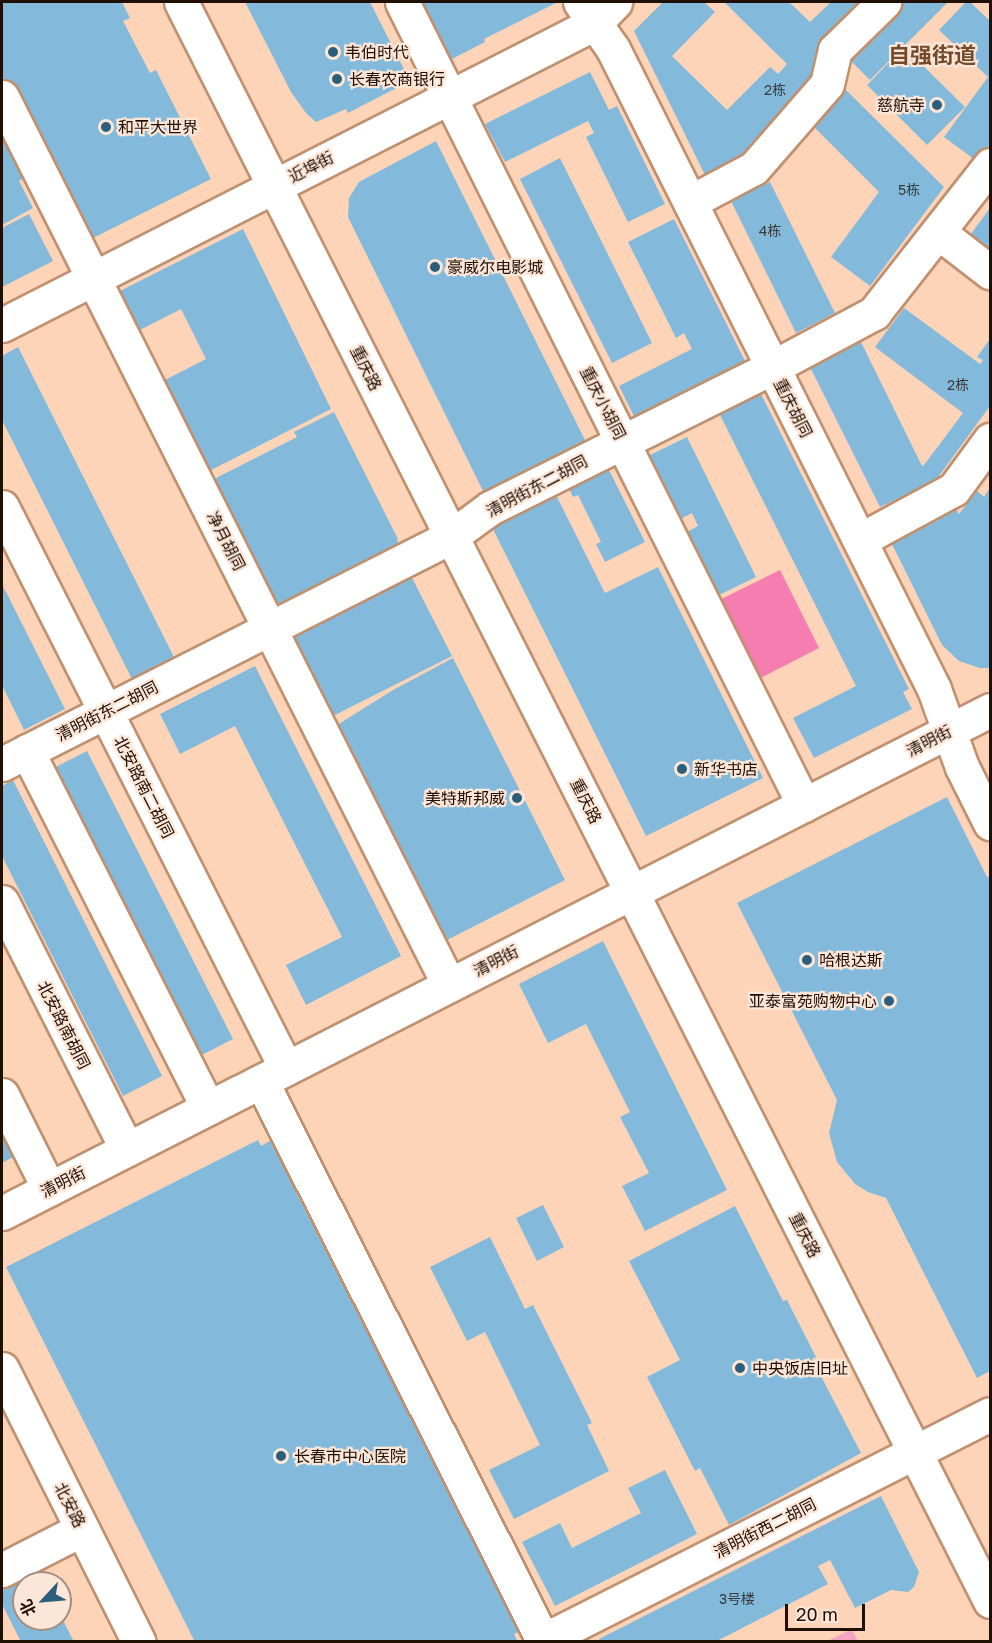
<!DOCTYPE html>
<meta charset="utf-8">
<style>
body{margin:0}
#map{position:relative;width:992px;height:1643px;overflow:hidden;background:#fdd4b8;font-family:"Golos Text","Noto Sans SC",sans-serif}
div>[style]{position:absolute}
.green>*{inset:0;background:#f6a4c3}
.forest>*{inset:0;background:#f67daf}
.building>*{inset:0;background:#83badb}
.roads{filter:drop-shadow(2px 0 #c0906f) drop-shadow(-2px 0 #c0906f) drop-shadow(0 2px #c0906f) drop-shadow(0 -2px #c0906f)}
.minor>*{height:33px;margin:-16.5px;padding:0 16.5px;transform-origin:16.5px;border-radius:16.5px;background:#fff}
.major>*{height:33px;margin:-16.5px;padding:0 16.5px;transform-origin:16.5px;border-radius:16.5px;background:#fff}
.dots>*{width:16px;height:16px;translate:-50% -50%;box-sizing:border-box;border:3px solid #fbe6d8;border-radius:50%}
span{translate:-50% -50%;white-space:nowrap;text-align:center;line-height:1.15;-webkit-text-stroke:4.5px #fbe6d8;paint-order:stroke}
.number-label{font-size:14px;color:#393a39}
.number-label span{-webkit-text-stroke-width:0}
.poi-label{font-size:16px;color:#200f03}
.left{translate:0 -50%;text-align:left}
.right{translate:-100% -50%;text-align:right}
.street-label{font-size:16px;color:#200f03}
.district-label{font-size:22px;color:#754a2a;font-weight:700}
.frame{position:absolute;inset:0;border:3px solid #200f03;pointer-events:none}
.north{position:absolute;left:12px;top:1571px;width:60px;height:60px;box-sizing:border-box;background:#fbe6d8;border:2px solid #a39083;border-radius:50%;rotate:244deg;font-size:16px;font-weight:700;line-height:24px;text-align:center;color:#200f03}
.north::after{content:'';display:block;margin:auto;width:21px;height:27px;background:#2a5e7a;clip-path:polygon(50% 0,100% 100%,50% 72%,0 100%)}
.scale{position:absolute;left:785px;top:1604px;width:80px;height:27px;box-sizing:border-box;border:3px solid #200f03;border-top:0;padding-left:8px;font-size:18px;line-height:21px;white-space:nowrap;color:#200f03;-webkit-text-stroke:4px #fbe6d8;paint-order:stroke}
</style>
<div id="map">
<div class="green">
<div style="clip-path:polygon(852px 1629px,858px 1641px,827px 1641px)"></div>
</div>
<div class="forest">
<div style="clip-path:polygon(780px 570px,819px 648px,751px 683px,711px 604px)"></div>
</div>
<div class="building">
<div style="clip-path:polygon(2px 2px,122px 2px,130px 18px,123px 21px,150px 73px,156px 70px,211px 179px,85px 242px,2px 76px)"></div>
<div style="clip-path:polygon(245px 2px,370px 2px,410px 81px,348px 113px,346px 109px,316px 122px,306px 113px,291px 92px)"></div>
<div style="clip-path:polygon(421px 2px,558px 2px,484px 39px,485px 42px,450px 60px)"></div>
<div style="clip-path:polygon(663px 2px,704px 2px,715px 12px,672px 56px,727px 110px,770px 67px,778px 74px,787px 64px,724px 2px,789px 2px,810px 22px,831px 2px,865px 2px,824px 70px,743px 159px,706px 177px,634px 31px)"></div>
<div style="clip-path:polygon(898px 2px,948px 2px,870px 80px,845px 55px)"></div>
<div style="clip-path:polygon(966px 2px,970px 2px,990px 21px,990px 145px,978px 162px,944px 137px,988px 77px,939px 30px)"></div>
<div style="clip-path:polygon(904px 47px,965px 107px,927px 145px,867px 85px)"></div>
<div style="clip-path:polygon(590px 72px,609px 110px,617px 106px,665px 204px,628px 222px,586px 137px,594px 133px,588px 121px,505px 162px,485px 124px)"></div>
<div style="clip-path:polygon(845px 89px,944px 187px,870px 286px,831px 257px,879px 192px,811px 124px)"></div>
<div style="clip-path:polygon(2px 120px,29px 175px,19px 181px,33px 208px,2px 225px)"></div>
<div style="clip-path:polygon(436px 141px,588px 446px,486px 497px,348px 217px,349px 198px,359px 182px)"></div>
<div style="clip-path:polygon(560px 158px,652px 343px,612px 363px,520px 179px)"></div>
<div style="clip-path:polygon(770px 182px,835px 313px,796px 333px,731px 201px)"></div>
<div style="clip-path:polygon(990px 208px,990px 260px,965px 242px)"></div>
<div style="clip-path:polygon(29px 214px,53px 261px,2px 287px,2px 228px)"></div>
<div style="clip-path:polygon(674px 219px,750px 371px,639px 426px,619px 386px,692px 349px,684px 333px,676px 338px,628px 242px)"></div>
<div style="clip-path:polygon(243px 229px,331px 409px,211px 470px,165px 380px,206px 359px,181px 309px,132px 334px,112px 295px)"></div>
<div style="clip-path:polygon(904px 308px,980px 364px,983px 360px,977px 357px,990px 339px,990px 406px,936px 480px,880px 507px,808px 363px,859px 338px,922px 466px,924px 465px,963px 413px,875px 347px)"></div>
<div style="clip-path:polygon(18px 347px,177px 663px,135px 685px,2px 420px,2px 356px)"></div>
<div style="clip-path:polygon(760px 392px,909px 689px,903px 692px,912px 709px,814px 758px,793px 718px,856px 686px,719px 413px)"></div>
<div style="clip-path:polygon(334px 412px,397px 537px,398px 544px,396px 547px,276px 608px,212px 480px,297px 437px,294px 432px)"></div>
<div style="clip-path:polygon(687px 437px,756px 577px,717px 596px,685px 533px,698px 526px,692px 513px,679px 520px,648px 456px)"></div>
<div style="clip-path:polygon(604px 460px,645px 542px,605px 562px,596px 544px,601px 542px,578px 495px,573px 497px,565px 480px)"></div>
<div style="clip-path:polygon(990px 488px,990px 668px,980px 668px,959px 661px,942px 645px,891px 542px,956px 509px,959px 514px,977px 491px,984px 497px)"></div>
<div style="clip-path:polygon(554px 491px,605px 593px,658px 567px,763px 778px,646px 836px,490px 523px)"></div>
<div style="clip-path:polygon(407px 568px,452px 656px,327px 719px,282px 631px)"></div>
<div style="clip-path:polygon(2px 584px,65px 709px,24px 730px,2px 685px)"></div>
<div style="clip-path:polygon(453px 658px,565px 880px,443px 942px,334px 727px,393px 690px)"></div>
<div style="clip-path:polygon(255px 666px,401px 956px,306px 1005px,286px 965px,342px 937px,235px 726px,180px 754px,160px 714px)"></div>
<div style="clip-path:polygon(87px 751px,233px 1039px,194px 1059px,48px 771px)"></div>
<div style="clip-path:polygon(13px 780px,162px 1076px,123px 1096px,2px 856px,2px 786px)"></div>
<div style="clip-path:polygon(947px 797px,987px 877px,990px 876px,990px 1371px,977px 1378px,886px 1198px,868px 1192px,855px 1184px,837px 1162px,829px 1133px,837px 1100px,737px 903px)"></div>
<div style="clip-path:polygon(603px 941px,727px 1190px,645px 1231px,622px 1186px,649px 1173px,620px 1117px,630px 1112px,586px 1024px,548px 1043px,519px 984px)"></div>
<div style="clip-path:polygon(2px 1135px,13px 1157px,2px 1163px)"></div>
<div style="clip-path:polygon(258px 1140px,261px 1146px,270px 1141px,519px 1632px,514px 1634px,518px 1642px,195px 1642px,6px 1267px)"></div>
<div style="clip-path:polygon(543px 1205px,564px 1247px,537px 1261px,516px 1218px)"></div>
<div style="clip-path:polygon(735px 1206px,783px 1301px,787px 1300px,816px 1357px,812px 1359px,861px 1453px,729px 1525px,700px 1468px,695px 1471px,647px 1377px,680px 1360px,629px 1261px)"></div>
<div style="clip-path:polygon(490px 1237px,525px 1309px,533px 1305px,592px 1423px,587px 1425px,609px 1471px,514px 1519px,489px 1470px,540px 1445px,485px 1332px,467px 1341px,430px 1267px)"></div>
<div style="clip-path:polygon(665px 1470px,697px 1534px,555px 1606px,522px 1542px,560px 1523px,572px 1548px,641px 1513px,628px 1488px)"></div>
<div style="clip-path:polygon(881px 1496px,919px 1572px,914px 1587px,908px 1592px,891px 1590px,855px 1608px,830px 1560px,818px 1566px,828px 1584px,715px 1642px,600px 1642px,599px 1639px)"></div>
<div style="clip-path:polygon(37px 1569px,44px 1583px,24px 1583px,24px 1619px,60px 1619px,60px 1614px,74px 1642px,21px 1642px,2px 1604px,2px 1587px)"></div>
</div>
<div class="roads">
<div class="minor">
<div style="left:402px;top:2px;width:898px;rotate:63.41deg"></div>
<div style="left:580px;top:2px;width:57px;rotate:54.9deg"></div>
<div style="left:613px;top:49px;width:716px;rotate:63.36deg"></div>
<div style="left:934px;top:689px;width:83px;rotate:70.3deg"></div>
<div style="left:962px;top:767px;width:63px;rotate:63.4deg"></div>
<div style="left:2px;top:97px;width:994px;rotate:63.28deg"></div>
<div style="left:690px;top:202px;width:72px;rotate:-28deg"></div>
<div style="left:754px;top:168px;width:111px;rotate:-49deg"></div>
<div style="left:827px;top:84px;width:35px;rotate:-77deg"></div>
<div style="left:835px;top:50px;width:69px;rotate:-44.4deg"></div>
<div style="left:938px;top:232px;width:66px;rotate:37.6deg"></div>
<div style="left:2px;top:325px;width:665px;rotate:-26.99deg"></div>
<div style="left:595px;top:23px;width:29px;rotate:-46deg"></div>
<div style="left:2px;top:507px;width:629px;rotate:63.15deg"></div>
<div style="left:860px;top:540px;width:107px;rotate:-28.5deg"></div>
<div style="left:954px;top:489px;width:61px;rotate:-53.7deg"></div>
<div style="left:27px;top:751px;width:400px;rotate:63.1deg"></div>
<div style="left:2px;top:764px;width:504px;rotate:-26.87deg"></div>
<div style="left:452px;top:536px;width:47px;rotate:-36.4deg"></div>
<div style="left:490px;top:508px;width:316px;rotate:-26.5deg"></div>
<div style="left:773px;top:367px;width:115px;rotate:-28.1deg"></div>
<div style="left:874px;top:313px;width:188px;rotate:-51.9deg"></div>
<div style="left:2px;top:902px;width:277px;rotate:63.2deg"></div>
<div style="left:261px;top:1081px;width:628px;rotate:63.23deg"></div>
<div style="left:2px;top:1095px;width:105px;rotate:63.4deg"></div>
<div style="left:2px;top:1213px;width:1109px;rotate:-26.98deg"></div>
<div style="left:2px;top:1369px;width:305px;rotate:63.4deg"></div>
<div style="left:2px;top:1570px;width:90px;rotate:-27.1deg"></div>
<div style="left:540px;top:1642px;width:504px;rotate:-26.87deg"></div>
</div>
<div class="major">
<div style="left:181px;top:2px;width:1792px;rotate:63.16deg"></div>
</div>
</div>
<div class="dots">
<div style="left:333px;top:52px;background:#2a5e7a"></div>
<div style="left:337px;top:79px;background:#2a5e7a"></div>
<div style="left:937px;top:105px;background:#2a5e7a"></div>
<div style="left:106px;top:127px;background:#2a5e7a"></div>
<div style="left:435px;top:267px;background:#2a5e7a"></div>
<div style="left:682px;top:769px;background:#2a5e7a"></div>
<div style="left:517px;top:798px;background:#2a5e7a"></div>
<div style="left:807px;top:960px;background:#2a5e7a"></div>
<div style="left:889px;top:1001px;background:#2a5e7a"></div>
<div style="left:740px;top:1368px;background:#2a5e7a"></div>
<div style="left:281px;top:1456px;background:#2a5e7a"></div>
</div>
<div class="number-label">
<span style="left:775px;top:90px">2栋</span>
<span style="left:909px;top:190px">5栋</span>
<span style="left:770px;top:231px">4栋</span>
<span style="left:958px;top:385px">2栋</span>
<span style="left:737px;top:1599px">3号楼</span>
</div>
<div class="poi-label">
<span class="left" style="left:345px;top:52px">韦伯时代</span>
<span class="left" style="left:349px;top:79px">长春农商银行</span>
<span class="right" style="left:925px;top:105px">慈航寺</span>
<span class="left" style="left:118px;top:127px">和平大世界</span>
<span class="left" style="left:447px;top:267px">豪威尔电影城</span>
<span class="left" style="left:694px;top:769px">新华书店</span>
<span class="right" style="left:505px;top:798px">美特斯邦威</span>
<span class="left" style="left:819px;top:960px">哈根达斯</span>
<span class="right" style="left:877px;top:1001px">亚泰富苑购物中心</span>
<span class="left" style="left:752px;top:1368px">中央饭店旧址</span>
<span class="left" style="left:294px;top:1456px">长春市中心医院</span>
</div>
<div class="street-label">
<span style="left:311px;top:167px;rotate:-27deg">近埠街</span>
<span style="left:366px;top:368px;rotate:63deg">重庆路</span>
<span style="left:603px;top:403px;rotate:63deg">重庆小胡同</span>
<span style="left:793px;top:408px;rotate:63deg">重庆胡同</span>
<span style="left:537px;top:486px;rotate:-28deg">清明街东二胡同</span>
<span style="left:226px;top:541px;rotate:63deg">净月胡同</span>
<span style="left:107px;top:711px;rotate:-27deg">清明街东二胡同</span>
<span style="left:929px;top:741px;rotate:-27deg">清明街</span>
<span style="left:144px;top:787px;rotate:63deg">北安路南二胡同</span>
<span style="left:586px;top:801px;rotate:63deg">重庆路</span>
<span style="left:496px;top:961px;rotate:-27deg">清明街</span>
<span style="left:64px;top:1025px;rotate:63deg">北安路南胡同</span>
<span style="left:63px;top:1182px;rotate:-27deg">清明街</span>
<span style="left:805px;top:1235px;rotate:63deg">重庆路</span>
<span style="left:70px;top:1505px;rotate:63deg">北安路</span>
<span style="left:765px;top:1528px;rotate:-27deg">清明街西二胡同</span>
</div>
<div class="district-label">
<span style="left:932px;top:55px">自强街道</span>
</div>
<div class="frame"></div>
<div class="north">北</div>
<div class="scale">20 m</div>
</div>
